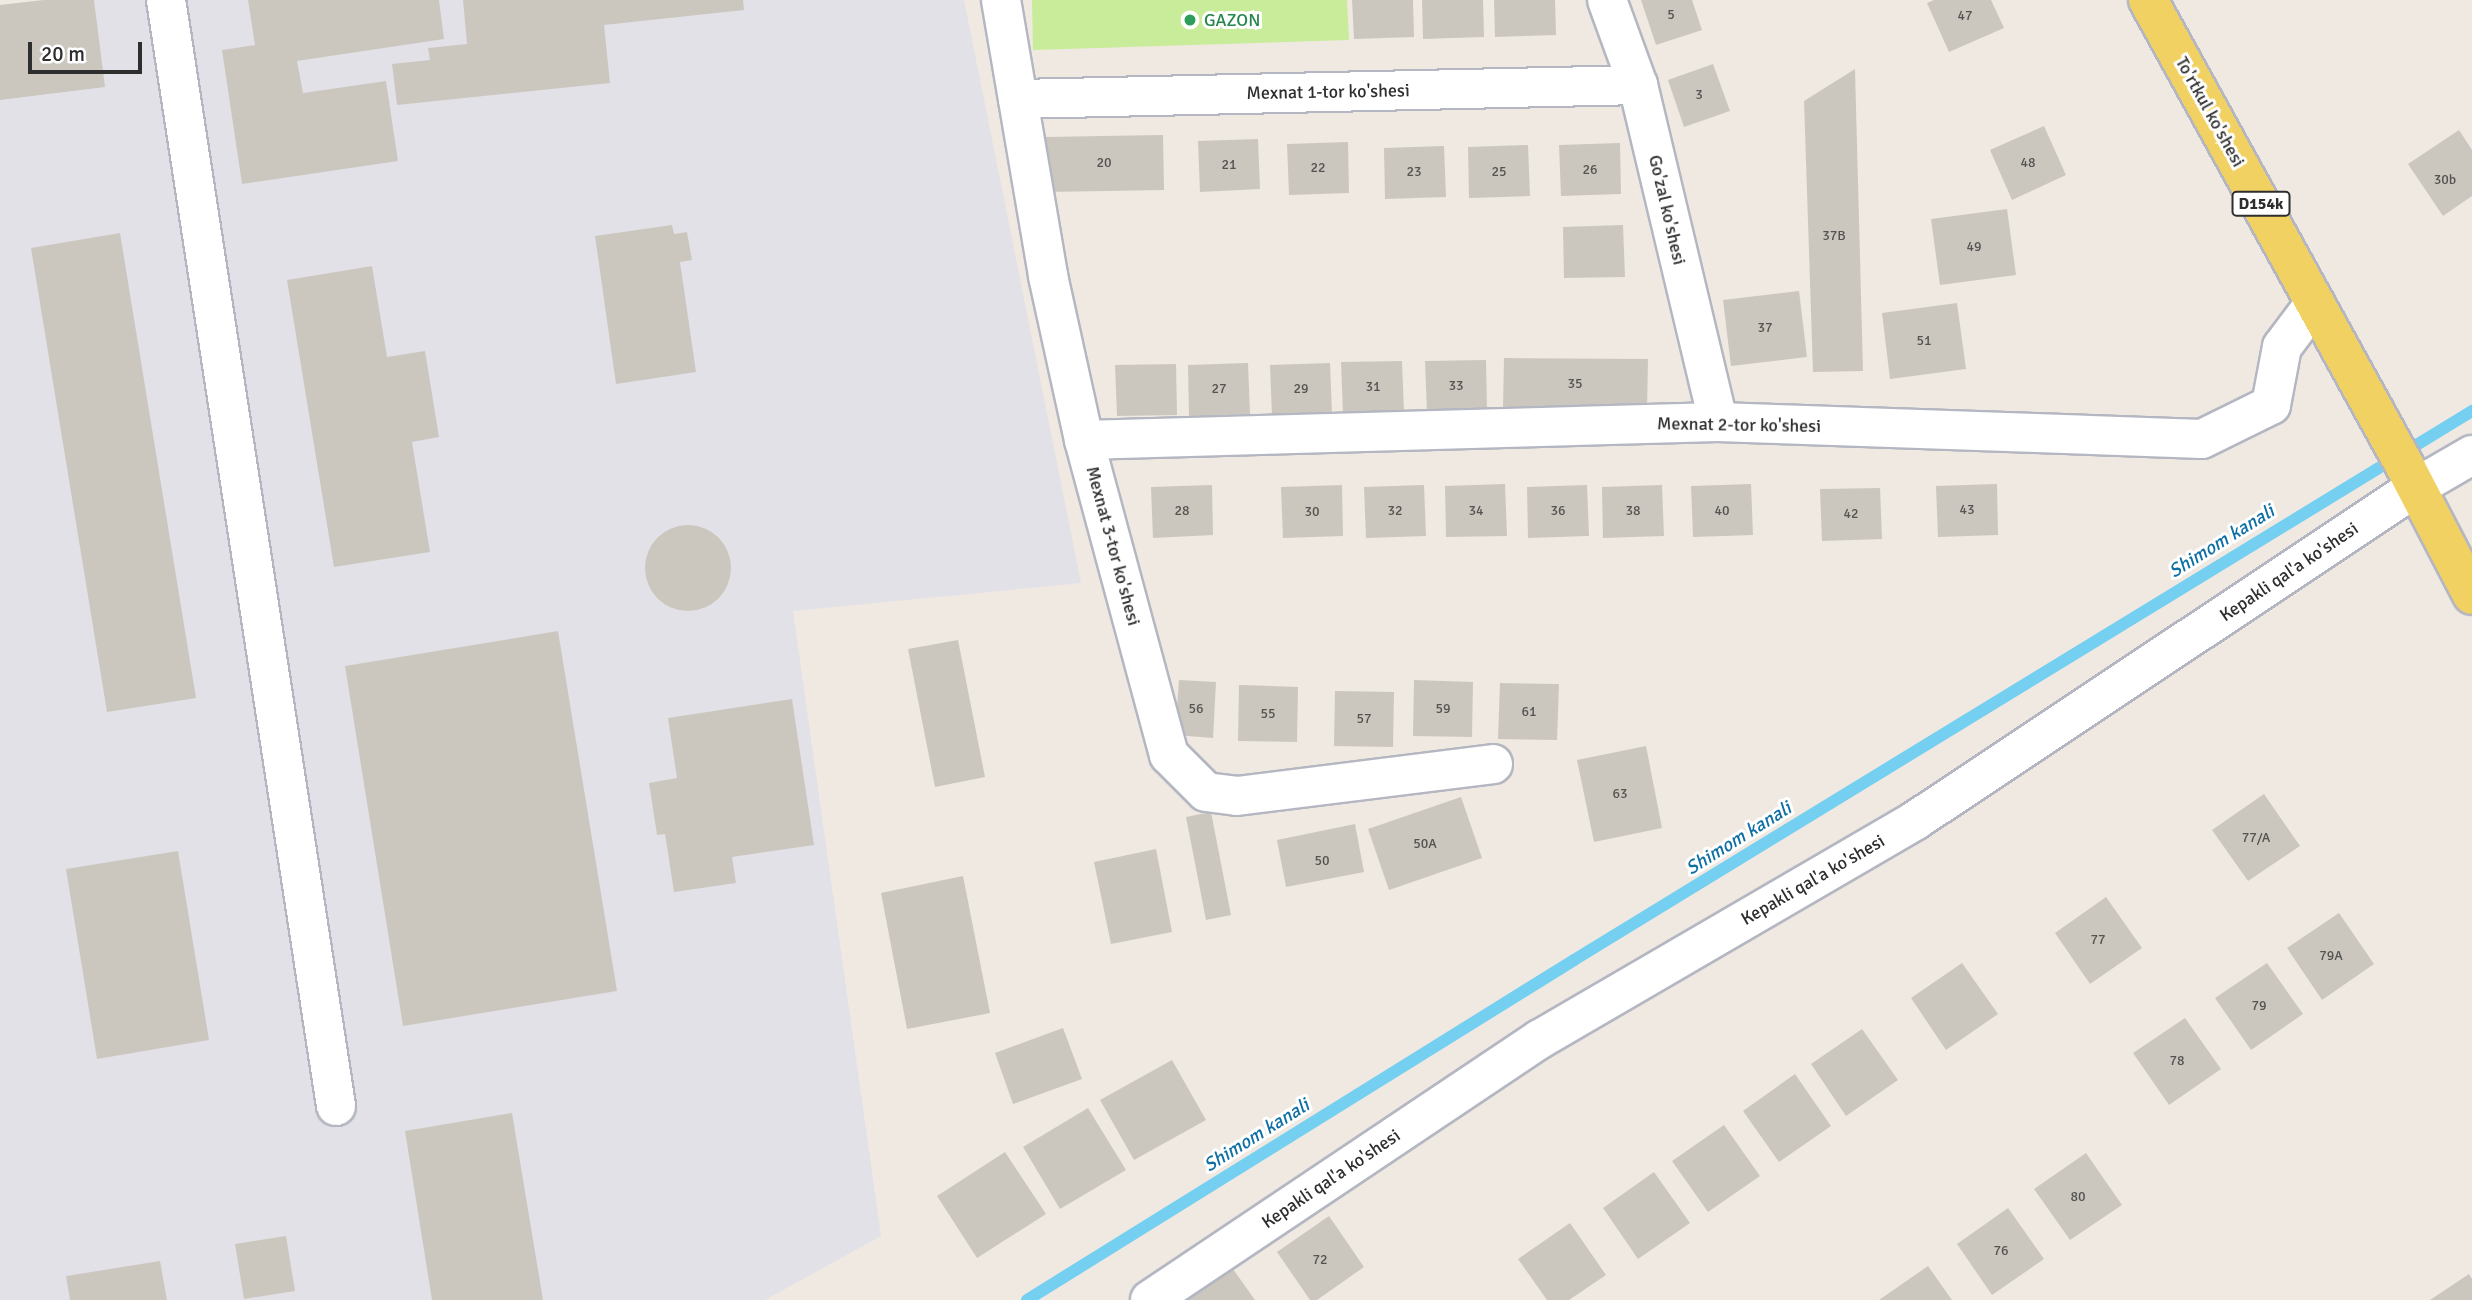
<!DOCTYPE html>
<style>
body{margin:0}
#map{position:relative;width:2472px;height:1300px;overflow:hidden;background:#efe9e1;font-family:Signika,sans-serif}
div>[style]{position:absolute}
.industrial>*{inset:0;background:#e3e1e8}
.pitch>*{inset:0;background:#c9ec9a}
.stream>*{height:12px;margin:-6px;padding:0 6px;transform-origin:6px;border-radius:6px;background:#75cff0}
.building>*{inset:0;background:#cbc7bf}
.round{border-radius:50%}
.roads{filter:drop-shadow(2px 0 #b4b7c1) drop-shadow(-2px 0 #b4b7c1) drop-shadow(0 2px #b4b7c1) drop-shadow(0 -2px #b4b7c1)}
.minor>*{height:38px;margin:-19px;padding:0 19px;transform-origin:19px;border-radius:19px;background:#fff}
.major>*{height:38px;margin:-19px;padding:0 19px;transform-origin:19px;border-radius:19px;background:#f2d163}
.dots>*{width:19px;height:19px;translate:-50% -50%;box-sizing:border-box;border:4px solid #fff;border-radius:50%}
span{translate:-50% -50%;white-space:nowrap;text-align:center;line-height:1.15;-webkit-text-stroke:6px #fff;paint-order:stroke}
.number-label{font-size:14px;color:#555452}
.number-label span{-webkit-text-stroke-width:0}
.shield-label span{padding:2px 5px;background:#fff;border:2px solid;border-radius:5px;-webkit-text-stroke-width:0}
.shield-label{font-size:16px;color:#2e2e2e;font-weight:700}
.leisure-label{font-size:18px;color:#27864d}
.left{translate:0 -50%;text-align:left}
.street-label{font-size:18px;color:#2e2e2e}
.water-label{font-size:19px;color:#0d6fa3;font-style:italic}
.scale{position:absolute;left:28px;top:42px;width:114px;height:32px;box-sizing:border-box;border:4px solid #2e2e2e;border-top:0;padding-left:9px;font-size:21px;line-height:24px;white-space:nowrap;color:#2e2e2e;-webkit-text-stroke:5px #fff;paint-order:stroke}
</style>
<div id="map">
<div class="industrial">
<div style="clip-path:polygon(44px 0,964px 0,1081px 583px,793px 611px,881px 1236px,765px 1300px,0 1300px,0 5px)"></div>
</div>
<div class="pitch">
<div style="clip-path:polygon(1032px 0,1347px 0,1349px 40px,1033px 50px)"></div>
</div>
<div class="stream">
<div style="left:1027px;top:1300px;width:644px;rotate:-31.86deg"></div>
<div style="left:1574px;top:960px;width:1053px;rotate:-31.44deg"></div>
</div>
<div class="building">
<div style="clip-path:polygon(44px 0,94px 0,105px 87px,0 100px,0 5px)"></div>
<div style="clip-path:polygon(248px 0,439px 0,444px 39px,297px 61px,303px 93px,386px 81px,398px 161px,242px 184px,222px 50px,255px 45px)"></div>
<div style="clip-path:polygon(463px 0,743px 0,744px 10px,604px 25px,610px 83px,397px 105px,392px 64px,430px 60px,428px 48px,467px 44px)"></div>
<div style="clip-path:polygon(1352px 0,1413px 0,1414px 37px,1354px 39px)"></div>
<div style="clip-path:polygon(1422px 0,1483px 0,1484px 37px,1423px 39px)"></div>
<div style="clip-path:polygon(1494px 0,1555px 0,1556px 35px,1495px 37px)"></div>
<div style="clip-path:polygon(1641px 0,1692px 0,1702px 30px,1656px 45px)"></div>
<div style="clip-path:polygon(1934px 0,1991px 0,2004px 28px,1949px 52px,1927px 3px)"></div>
<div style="clip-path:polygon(1713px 64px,1730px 111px,1684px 127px,1668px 80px)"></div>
<div style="clip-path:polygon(1855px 69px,1863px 371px,1813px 372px,1804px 101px)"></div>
<div style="clip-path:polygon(2044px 126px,2066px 175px,2012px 200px,1990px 150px)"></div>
<div style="clip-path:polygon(2459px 130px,2472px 150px,2472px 196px,2443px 216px,2408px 164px)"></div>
<div style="clip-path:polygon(1163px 135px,1164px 190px,1045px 192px,1044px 137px)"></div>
<div style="clip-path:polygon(1258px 139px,1260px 189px,1200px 192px,1198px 141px)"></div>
<div style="clip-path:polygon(1348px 142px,1349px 193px,1289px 195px,1287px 144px)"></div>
<div style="clip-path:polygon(1620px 143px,1621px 194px,1561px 196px,1559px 145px)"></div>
<div style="clip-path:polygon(1528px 145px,1530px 196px,1469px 198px,1468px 147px)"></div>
<div style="clip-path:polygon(1444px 146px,1446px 197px,1385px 199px,1384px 148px)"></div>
<div style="clip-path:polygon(2007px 209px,2016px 275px,1940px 285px,1931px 219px)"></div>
<div style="clip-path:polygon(672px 225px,674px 234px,687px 232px,692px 260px,680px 262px,696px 372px,616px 384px,595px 236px)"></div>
<div style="clip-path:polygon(1623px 225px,1625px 277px,1564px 278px,1563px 227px)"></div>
<div style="clip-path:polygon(120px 233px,196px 698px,107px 712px,31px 248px)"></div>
<div style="clip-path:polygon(372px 266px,387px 357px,425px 351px,439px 437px,412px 442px,430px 552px,334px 567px,287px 280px)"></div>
<div style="clip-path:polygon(1799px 291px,1807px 357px,1731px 366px,1723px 300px)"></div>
<div style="clip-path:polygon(1957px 303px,1966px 369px,1890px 379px,1882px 313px)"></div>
<div style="clip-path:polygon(1504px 358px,1648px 359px,1647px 409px,1503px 408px)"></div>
<div style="clip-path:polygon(1486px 360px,1487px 411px,1427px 413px,1425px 361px)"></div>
<div style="clip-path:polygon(1402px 361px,1404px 412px,1343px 414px,1341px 362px)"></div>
<div style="clip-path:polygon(1248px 363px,1250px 414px,1189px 416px,1188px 365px)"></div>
<div style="clip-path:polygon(1330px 363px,1332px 414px,1272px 416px,1270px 365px)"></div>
<div style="clip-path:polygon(1176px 364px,1177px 415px,1117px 416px,1115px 365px)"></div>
<div style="clip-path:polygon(1505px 484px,1507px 536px,1446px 537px,1445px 486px)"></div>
<div style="clip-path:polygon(1751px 484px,1753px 535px,1693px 537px,1691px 486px)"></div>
<div style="clip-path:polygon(1997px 484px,1998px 535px,1938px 537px,1936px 486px)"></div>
<div style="clip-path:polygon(1212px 485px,1213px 535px,1153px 538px,1151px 487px)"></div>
<div style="clip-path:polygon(1342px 485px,1343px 536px,1283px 538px,1281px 487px)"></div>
<div style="clip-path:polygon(1424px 485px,1426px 536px,1366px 538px,1364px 487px)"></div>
<div style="clip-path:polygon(1587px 485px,1589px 536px,1528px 538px,1527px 487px)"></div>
<div style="clip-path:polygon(1662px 485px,1664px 536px,1603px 538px,1602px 487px)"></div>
<div style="clip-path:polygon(1880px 488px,1882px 539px,1822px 541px,1820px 489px)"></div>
<div class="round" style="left:645px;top:525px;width:86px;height:86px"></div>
<div style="clip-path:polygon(558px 631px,617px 991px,403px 1026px,345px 666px)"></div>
<div style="clip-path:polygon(958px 640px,985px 777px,935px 787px,908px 649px)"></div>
<div style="clip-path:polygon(1179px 680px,1216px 682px,1213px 738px,1175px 735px)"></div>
<div style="clip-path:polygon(1414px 680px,1473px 682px,1472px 737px,1413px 736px)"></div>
<div style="clip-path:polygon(1500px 683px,1559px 684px,1557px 740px,1498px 739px)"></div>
<div style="clip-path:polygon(1239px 685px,1298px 687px,1297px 742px,1238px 741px)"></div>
<div style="clip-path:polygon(1335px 691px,1394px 692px,1393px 747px,1334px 746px)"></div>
<div style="clip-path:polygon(792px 699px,814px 845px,732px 857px,736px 883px,674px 892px,665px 834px,657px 835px,649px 783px,677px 778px,668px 718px)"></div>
<div style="clip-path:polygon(1646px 746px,1662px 828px,1594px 842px,1577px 760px)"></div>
<div style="clip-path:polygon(2264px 794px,2300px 846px,2248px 881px,2212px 830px)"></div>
<div style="clip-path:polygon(1461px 797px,1482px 858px,1389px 890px,1368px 829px)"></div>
<div style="clip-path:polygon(1211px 812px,1231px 915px,1206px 920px,1186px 817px)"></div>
<div style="clip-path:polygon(1355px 824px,1364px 872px,1286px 887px,1277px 840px)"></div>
<div style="clip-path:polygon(1156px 849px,1172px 932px,1111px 944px,1094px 862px)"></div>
<div style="clip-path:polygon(178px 851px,209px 1040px,97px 1059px,66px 869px)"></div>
<div style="clip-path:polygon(963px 876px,990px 1013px,907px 1029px,881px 893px)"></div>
<div style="clip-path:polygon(2106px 897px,2142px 948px,2090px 984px,2055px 933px)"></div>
<div style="clip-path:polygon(2339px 913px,2374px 964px,2322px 1000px,2287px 948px)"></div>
<div style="clip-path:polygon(1962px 963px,1998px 1014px,1946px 1050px,1911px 998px)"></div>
<div style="clip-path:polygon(2267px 963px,2303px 1014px,2251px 1050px,2215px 998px)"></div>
<div style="clip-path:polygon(2185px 1018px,2221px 1069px,2169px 1105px,2133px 1053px)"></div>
<div style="clip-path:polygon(1063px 1028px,1082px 1079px,1013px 1104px,995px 1053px)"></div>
<div style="clip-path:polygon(1862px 1029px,1898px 1080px,1846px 1116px,1811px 1064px)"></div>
<div style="clip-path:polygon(1172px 1060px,1206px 1120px,1134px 1160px,1100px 1100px)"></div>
<div style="clip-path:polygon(1795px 1074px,1831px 1126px,1779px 1162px,1743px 1111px)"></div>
<div style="clip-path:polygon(1088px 1108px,1126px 1170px,1060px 1209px,1023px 1147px)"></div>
<div style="clip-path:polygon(512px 1113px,543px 1300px,432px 1300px,405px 1131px)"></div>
<div style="clip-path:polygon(1724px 1125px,1760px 1176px,1708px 1212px,1672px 1161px)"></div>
<div style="clip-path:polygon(1005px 1152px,1046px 1214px,977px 1258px,937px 1196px)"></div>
<div style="clip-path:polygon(2086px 1153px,2122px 1205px,2070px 1240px,2034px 1189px)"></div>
<div style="clip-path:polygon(1654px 1172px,1690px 1223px,1638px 1259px,1603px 1208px)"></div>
<div style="clip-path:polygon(2008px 1208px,2044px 1259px,1992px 1295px,1957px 1244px)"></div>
<div style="clip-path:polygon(1329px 1216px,1364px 1267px,1317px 1300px,1310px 1300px,1277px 1252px)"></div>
<div style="clip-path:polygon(1570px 1223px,1606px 1275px,1569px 1300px,1547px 1300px,1518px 1259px)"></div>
<div style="clip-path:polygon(286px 1236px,295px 1291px,244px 1299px,235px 1244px)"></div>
<div style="clip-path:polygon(160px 1261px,167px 1300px,70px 1300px,66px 1276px)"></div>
<div style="clip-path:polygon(1228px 1262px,1255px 1300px,1178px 1300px)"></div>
<div style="clip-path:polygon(1928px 1266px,1952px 1300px,1879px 1300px)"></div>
<div style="clip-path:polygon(2469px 1274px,2472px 1279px,2472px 1300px,2430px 1300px)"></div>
</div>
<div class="roads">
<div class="minor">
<div style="left:166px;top:0;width:1119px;rotate:81.26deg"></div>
<div style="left:1001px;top:0;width:280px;rotate:80.3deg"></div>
<div style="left:1048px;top:276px;width:168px;rotate:77.6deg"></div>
<div style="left:1084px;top:440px;width:326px;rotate:74.9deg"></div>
<div style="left:1169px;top:755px;width:52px;rotate:45deg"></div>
<div style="left:1206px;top:792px;width:31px;rotate:7deg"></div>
<div style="left:1237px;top:796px;width:258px;rotate:-7.1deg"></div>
<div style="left:1607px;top:0;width:90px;rotate:70deg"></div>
<div style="left:1638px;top:85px;width:346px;rotate:76.6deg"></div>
<div style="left:1018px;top:99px;width:620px;rotate:-1.29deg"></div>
<div style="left:1084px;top:440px;width:634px;rotate:-1.63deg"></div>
<div style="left:1718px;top:422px;width:484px;rotate:2deg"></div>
<div style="left:2202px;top:439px;width:77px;rotate:-26.2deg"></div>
<div style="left:2271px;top:405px;width:59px;rotate:-79.3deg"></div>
<div style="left:2282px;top:347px;width:55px;rotate:-53.1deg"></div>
<div style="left:1150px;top:1300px;width:469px;rotate:-33.8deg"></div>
<div style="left:1540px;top:1039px;width:435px;rotate:-30.2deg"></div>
<div style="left:1916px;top:820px;width:599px;rotate:-33.64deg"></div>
<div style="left:2415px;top:488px;width:66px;rotate:-30.1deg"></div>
</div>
<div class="major">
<div style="left:2148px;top:0;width:534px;rotate:61.13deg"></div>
<div style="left:2406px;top:468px;width:143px;rotate:62.5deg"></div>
</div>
</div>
<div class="dots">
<div style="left:1190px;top:20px;background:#2e9e5b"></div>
</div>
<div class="number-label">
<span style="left:1671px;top:15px">5</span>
<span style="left:1965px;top:16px">47</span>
<span style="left:1699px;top:95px">3</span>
<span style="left:1104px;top:163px">20</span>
<span style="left:2028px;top:163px">48</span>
<span style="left:1229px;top:165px">21</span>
<span style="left:1318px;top:168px">22</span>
<span style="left:1590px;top:170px">26</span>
<span style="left:1414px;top:172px">23</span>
<span style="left:1499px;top:172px">25</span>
<span style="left:2445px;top:180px">30b</span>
<span style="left:1834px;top:236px">37B</span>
<span style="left:1974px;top:247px">49</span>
<span style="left:1765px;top:328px">37</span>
<span style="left:1924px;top:341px">51</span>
<span style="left:1575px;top:384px">35</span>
<span style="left:1456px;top:386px">33</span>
<span style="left:1373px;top:387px">31</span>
<span style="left:1219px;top:389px">27</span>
<span style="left:1301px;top:389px">29</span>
<span style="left:1967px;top:510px">43</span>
<span style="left:1182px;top:511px">28</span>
<span style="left:1395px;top:511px">32</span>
<span style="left:1476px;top:511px">34</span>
<span style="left:1558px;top:511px">36</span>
<span style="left:1633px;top:511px">38</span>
<span style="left:1722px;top:511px">40</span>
<span style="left:1312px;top:512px">30</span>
<span style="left:1851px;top:514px">42</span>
<span style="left:1196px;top:709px">56</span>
<span style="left:1443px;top:709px">59</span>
<span style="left:1529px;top:712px">61</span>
<span style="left:1268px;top:714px">55</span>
<span style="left:1364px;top:719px">57</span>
<span style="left:1620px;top:794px">63</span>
<span style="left:2256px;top:838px">77/A</span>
<span style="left:1425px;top:844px">50A</span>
<span style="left:1322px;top:861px">50</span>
<span style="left:2098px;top:940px">77</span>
<span style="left:2331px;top:956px">79A</span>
<span style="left:2259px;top:1006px">79</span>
<span style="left:2177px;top:1061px">78</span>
<span style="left:2078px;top:1197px">80</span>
<span style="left:2001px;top:1251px">76</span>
<span style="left:1320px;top:1260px">72</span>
</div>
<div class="shield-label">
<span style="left:2261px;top:204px">D154k</span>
</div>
<div class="leisure-label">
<span class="left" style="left:1204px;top:20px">GAZON</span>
</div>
<div class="street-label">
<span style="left:1328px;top:92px;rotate:-1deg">Mexnat 1-tor ko'shesi</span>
<span style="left:2210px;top:112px;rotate:61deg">To'rtkul ko'shesi</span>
<span style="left:1667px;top:210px;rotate:77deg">Go'zal ko'shesi</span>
<span style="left:1739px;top:425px;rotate:1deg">Mexnat 2-tor ko'shesi</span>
<span style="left:1113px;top:546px;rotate:75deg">Mexnat 3-tor ko'shesi</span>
<span style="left:2289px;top:572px;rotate:-34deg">Kepakli qal'a ko'shesi</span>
<span style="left:1813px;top:880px;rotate:-30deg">Kepakli qal'a ko'shesi</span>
<span style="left:1331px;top:1179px;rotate:-34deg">Kepakli qal'a ko'shesi</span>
</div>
<div class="water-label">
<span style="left:2222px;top:542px;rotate:-32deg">Shimom kanali</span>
<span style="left:1739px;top:839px;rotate:-32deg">Shimom kanali</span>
<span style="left:1257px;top:1136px;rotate:-32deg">Shimom kanali</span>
</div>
<div class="scale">20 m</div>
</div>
